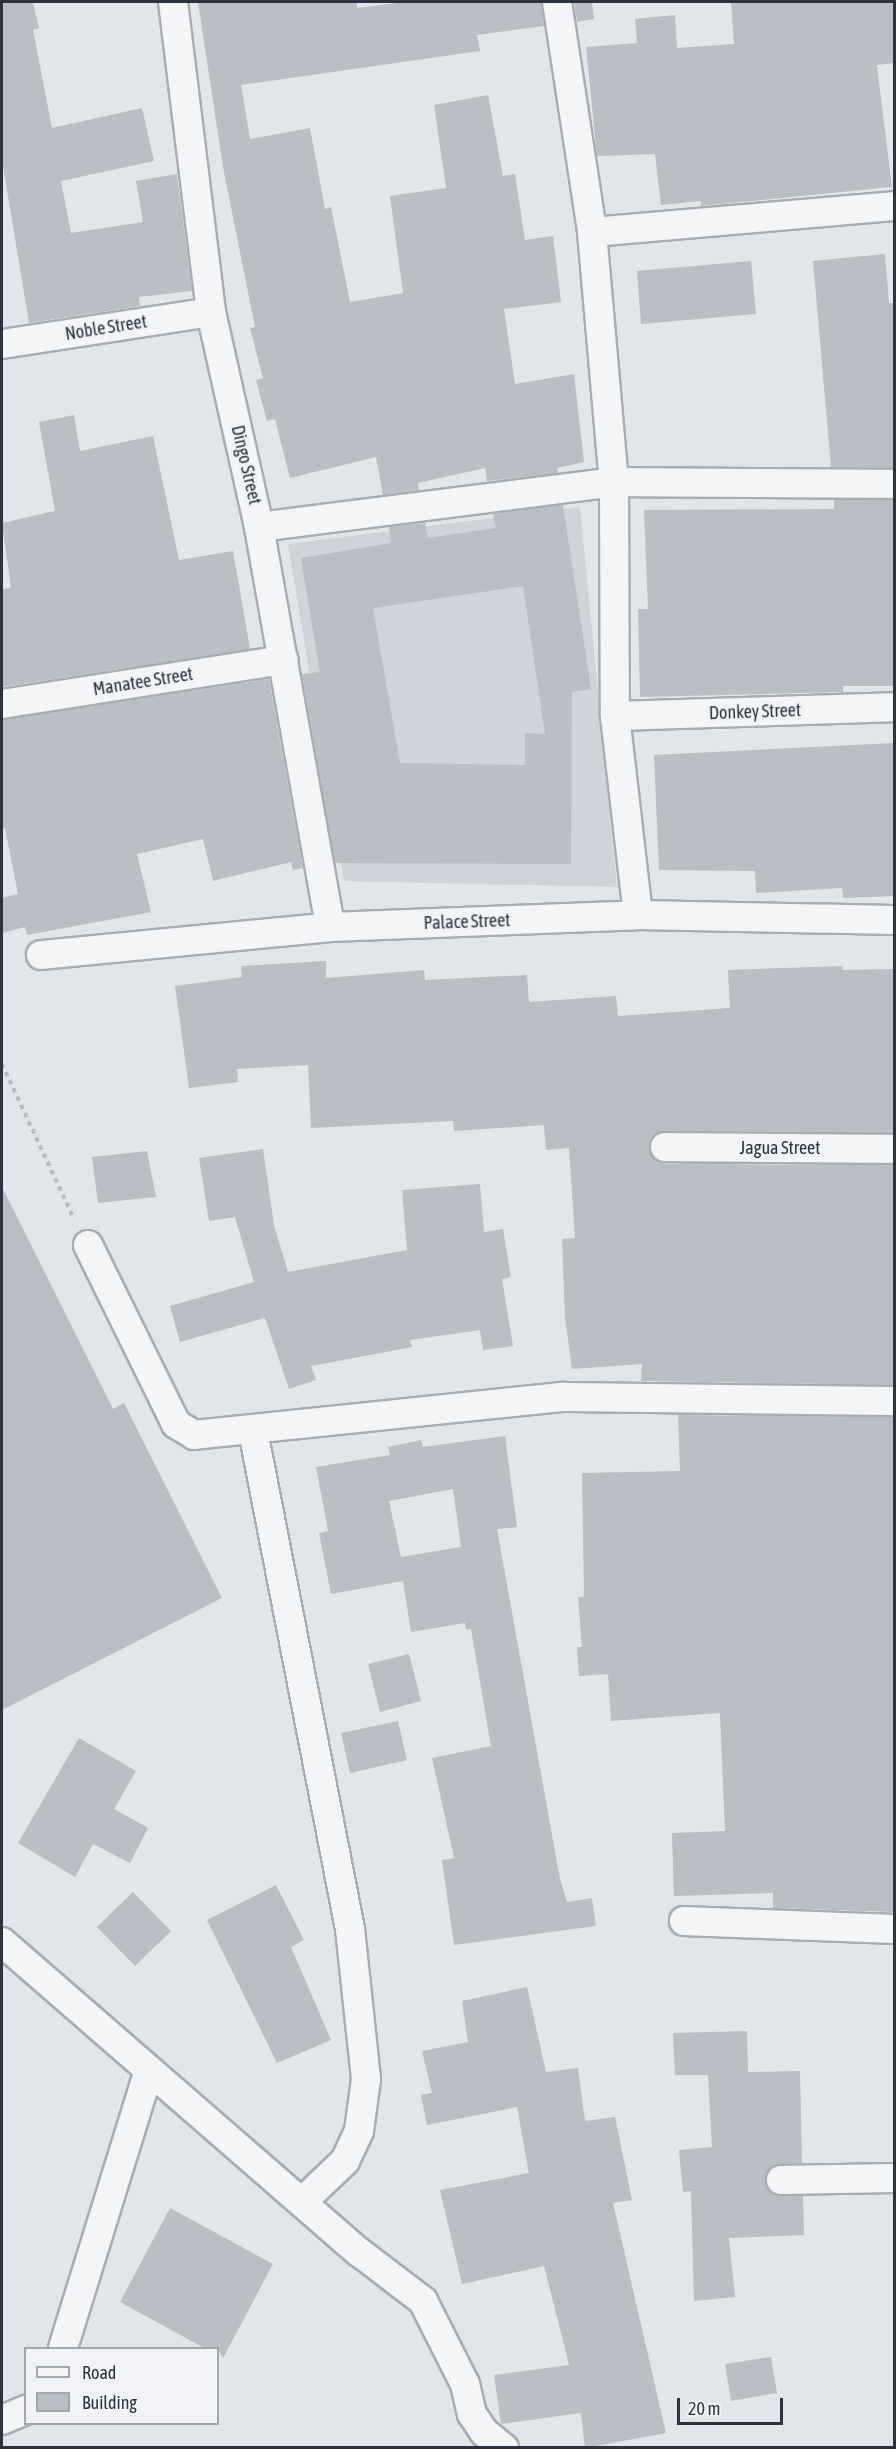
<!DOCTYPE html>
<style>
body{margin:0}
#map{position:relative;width:896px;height:2449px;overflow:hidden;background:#e2e5e9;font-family:"Asap Condensed",sans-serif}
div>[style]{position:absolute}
.built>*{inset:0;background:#d0d4da}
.building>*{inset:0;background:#babec5}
.path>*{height:4px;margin-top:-2px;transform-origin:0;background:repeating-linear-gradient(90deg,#b8bbc0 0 4.5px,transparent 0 9px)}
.roads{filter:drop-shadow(2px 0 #a8acb3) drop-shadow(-2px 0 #a8acb3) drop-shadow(0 2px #a8acb3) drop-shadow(0 -2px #a8acb3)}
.minor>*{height:28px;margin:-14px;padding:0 14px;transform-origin:14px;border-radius:14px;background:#f4f5f7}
span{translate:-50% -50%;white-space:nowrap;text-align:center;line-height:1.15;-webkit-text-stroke:6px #f1f3f6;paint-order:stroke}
.street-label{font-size:18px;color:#2c333f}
.frame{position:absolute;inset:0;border:3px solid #2c333f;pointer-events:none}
.legend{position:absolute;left:24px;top:2347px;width:195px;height:78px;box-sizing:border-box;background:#f1f3f6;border:2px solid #a2a6ad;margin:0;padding:8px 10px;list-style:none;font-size:18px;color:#2c333f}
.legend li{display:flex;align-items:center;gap:12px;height:30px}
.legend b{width:30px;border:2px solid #a2a6ad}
.scale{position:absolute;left:677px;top:2398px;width:106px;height:27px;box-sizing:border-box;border:3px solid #2c333f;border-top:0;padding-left:8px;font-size:18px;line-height:21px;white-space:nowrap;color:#2c333f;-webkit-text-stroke:4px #f1f3f6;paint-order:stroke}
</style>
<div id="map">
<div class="built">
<div style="clip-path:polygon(580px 507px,617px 887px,344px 881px,288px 544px)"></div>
</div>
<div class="building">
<div style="clip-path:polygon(2px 2px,33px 2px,39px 28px,33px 30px,52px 128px,142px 108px,154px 161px,61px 181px,71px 233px,143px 222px,136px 181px,177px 174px,192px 291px,139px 297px,140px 306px,29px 323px,2px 160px)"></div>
<div style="clip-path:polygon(198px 2px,357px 2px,357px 8px,405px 2px,541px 2px,544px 26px,477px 35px,480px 51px,241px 85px,250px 139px,310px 128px,325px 209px,331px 207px,350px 302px,403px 293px,390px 196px,446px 188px,434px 105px,488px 95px,503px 176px,515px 174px,525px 240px,553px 236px,561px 302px,504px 309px,515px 384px,574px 374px,584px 462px,557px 468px,558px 473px,487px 481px,485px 468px,418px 483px,419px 490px,383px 495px,376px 457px,290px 478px,275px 419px,267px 421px,256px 380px,263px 378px,250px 328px,255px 327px,223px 167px)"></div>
<div style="clip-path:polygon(574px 2px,592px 2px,594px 19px,577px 22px)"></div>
<div style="clip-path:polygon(731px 2px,894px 2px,894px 63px,877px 65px,892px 187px,701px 206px,701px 201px,661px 205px,655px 154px,597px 156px,586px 47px,637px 43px,635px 19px,675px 15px,677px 48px,734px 44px)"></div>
<div style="clip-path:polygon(885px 254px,889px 303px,894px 303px,894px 468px,831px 467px,813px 261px)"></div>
<div style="clip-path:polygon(751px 261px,756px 314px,641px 324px,637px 271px)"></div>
<div style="clip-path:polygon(74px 415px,80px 451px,153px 436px,179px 560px,233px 551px,250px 649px,2px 687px,2px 589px,11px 588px,2px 523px,55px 511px,39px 422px)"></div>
<div style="clip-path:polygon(834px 500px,894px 500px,894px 686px,843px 686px,843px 692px,640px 697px,638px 609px,648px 609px,644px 510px,834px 509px)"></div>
<div style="clip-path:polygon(evenodd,563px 505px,591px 689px,572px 692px,571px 864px,335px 863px,302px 674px,320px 672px,301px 558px,391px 543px,389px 527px,425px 523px,428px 538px,496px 528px,493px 514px,563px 505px,523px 586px,545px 734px,525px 733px,525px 765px,400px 763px,373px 608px,523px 586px)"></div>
<div style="clip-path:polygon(269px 679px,303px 868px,293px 870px,291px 862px,213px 881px,203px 839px,137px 854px,151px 912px,27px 935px,25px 927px,2px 933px,2px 898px,18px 894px,5px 828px,2px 829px,2px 720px)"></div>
<div style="clip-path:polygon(894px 743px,894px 896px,843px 898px,842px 888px,756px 893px,755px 871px,659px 870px,654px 755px)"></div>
<div style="clip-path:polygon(326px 961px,326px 978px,424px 970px,425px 980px,527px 975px,529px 1002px,616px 996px,618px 1016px,730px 1008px,728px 970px,842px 966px,842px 970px,894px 969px,894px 1133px,665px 1131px,651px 1138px,649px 1147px,656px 1161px,665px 1164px,894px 1165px,894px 1385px,641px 1381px,642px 1364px,572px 1369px,565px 1317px,562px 1239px,575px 1238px,569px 1148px,546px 1150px,544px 1125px,454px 1131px,453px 1121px,311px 1128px,308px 1065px,237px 1069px,238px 1082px,189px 1088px,175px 986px,242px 977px,241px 966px)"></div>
<div style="clip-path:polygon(263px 1149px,274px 1225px,288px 1272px,407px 1250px,402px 1190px,480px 1184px,484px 1232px,503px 1229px,511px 1277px,502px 1279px,513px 1346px,483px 1350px,480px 1330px,410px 1340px,412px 1347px,311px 1366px,316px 1380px,289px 1389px,265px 1318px,180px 1342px,170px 1306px,254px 1282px,235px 1217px,209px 1221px,199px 1158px)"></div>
<div style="clip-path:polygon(147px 1151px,156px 1197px,98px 1203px,92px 1157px)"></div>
<div style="clip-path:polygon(2px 1187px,113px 1409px,124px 1403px,222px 1598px,2px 1710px)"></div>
<div style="clip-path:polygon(678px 1415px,894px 1417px,894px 1912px,773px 1908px,773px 1893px,674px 1896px,672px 1833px,725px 1831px,720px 1713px,611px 1721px,608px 1674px,579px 1676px,577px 1647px,582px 1647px,578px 1597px,584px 1597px,582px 1473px,680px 1471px)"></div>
<div style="clip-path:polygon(evenodd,505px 1436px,517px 1527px,497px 1529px,560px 1879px,567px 1902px,592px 1898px,596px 1926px,454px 1945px,442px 1860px,454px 1858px,432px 1758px,491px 1746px,471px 1629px,466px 1630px,465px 1623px,411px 1632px,403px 1581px,331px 1594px,319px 1533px,328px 1531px,316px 1467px,390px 1455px,388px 1447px,421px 1440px,423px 1447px,505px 1436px,453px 1489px,461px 1547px,401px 1557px,389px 1501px,453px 1489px)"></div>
<div style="clip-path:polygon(409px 1654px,421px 1701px,380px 1712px,368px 1664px)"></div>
<div style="clip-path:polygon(398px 1721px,407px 1760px,350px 1773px,341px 1733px)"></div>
<div style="clip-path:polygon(79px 1738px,136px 1771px,114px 1809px,148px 1828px,130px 1863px,93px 1844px,75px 1877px,18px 1843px)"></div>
<div style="clip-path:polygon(276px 1885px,304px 1940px,291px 1947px,331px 2040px,277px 2063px,207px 1920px)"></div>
<div style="clip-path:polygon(133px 1892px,171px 1931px,135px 1966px,97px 1927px)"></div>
<div style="clip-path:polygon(527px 1987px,546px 2072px,578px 2068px,585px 2121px,615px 2117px,632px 2200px,613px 2203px,666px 2433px,585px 2448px,581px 2413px,501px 2424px,494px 2375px,569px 2365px,544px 2266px,462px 2284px,440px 2190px,529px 2173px,517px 2107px,427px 2125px,421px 2095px,432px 2093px,422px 2051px,468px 2042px,462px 2001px)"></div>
<div style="clip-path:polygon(747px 2031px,748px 2072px,800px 2071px,802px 2163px,773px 2166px,765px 2180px,774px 2195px,803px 2196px,804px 2235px,729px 2238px,735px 2297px,694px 2301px,691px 2191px,683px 2192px,679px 2150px,712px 2147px,708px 2075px,675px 2075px,673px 2033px)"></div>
<div style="clip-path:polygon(170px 2208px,273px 2264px,223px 2358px,218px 2349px,206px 2349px,120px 2302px)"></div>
<div style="clip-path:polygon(771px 2357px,777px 2393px,731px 2401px,725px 2364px)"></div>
</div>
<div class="path">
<div style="left:2px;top:1064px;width:171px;rotate:65.1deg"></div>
</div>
<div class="roads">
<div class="minor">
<div style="left:173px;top:2px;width:312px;rotate:83deg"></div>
<div style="left:211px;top:312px;width:220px;rotate:77.4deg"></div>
<div style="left:259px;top:527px;width:406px;rotate:79.9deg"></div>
<div style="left:557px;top:2px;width:233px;rotate:81.3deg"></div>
<div style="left:592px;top:232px;width:251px;rotate:85deg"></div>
<div style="left:614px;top:482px;width:234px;rotate:89.8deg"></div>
<div style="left:615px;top:716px;width:200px;rotate:83.4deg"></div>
<div style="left:592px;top:232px;width:303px;rotate:-4.9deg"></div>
<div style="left:2px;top:344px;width:211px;rotate:-8.7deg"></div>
<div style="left:259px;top:527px;width:358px;rotate:-7.2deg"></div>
<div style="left:614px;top:482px;width:280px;rotate:0.4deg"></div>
<div style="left:2px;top:704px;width:285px;rotate:-8.9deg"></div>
<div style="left:615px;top:716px;width:279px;rotate:-1.8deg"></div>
<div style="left:41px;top:955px;width:290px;rotate:-5.5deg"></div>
<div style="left:330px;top:927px;width:308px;rotate:-2.2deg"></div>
<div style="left:638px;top:915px;width:256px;rotate:1.1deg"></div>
<div style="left:665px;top:1147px;width:229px;rotate:0.5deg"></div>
<div style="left:88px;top:1245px;width:199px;rotate:63.8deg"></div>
<div style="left:176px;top:1424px;width:21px;rotate:31deg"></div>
<div style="left:194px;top:1435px;width:370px;rotate:-5.9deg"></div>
<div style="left:562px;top:1397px;width:332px;rotate:0.7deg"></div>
<div style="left:253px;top:1431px;width:507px;rotate:78.98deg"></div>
<div style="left:350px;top:1929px;width:151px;rotate:83.9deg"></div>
<div style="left:366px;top:2079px;width:52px;rotate:97.7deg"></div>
<div style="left:359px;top:2131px;width:33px;rotate:115deg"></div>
<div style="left:345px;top:2161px;width:58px;rotate:136.4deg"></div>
<div style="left:684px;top:1921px;width:210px;rotate:2.2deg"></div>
<div style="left:2px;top:1942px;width:473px;rotate:41deg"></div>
<div style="left:359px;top:2252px;width:81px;rotate:37.4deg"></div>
<div style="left:423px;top:2301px;width:93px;rotate:63.2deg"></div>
<div style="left:465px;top:2384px;width:31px;rotate:77deg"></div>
<div style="left:472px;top:2414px;width:22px;rotate:56deg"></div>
<div style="left:484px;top:2432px;width:26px;rotate:39deg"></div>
<div style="left:781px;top:2180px;width:113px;rotate:-1deg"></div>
<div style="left:63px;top:2348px;width:291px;rotate:-72.8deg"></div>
<div style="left:2px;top:2420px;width:26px;rotate:-23deg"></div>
</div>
</div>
<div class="street-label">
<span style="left:106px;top:328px;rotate:-9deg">Noble Street</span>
<span style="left:246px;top:465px;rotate:77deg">Dingo Street</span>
<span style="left:143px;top:682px;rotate:-9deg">Manatee Street</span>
<span style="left:755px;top:712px;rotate:-2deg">Donkey Street</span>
<span style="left:467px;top:922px;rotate:-2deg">Palace Street</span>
<span style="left:780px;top:1148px">Jagua Street</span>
</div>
<div class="frame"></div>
<ul class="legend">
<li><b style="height:8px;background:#f4f5f7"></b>Road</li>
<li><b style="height:16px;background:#babec5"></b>Building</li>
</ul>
<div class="scale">20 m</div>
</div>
